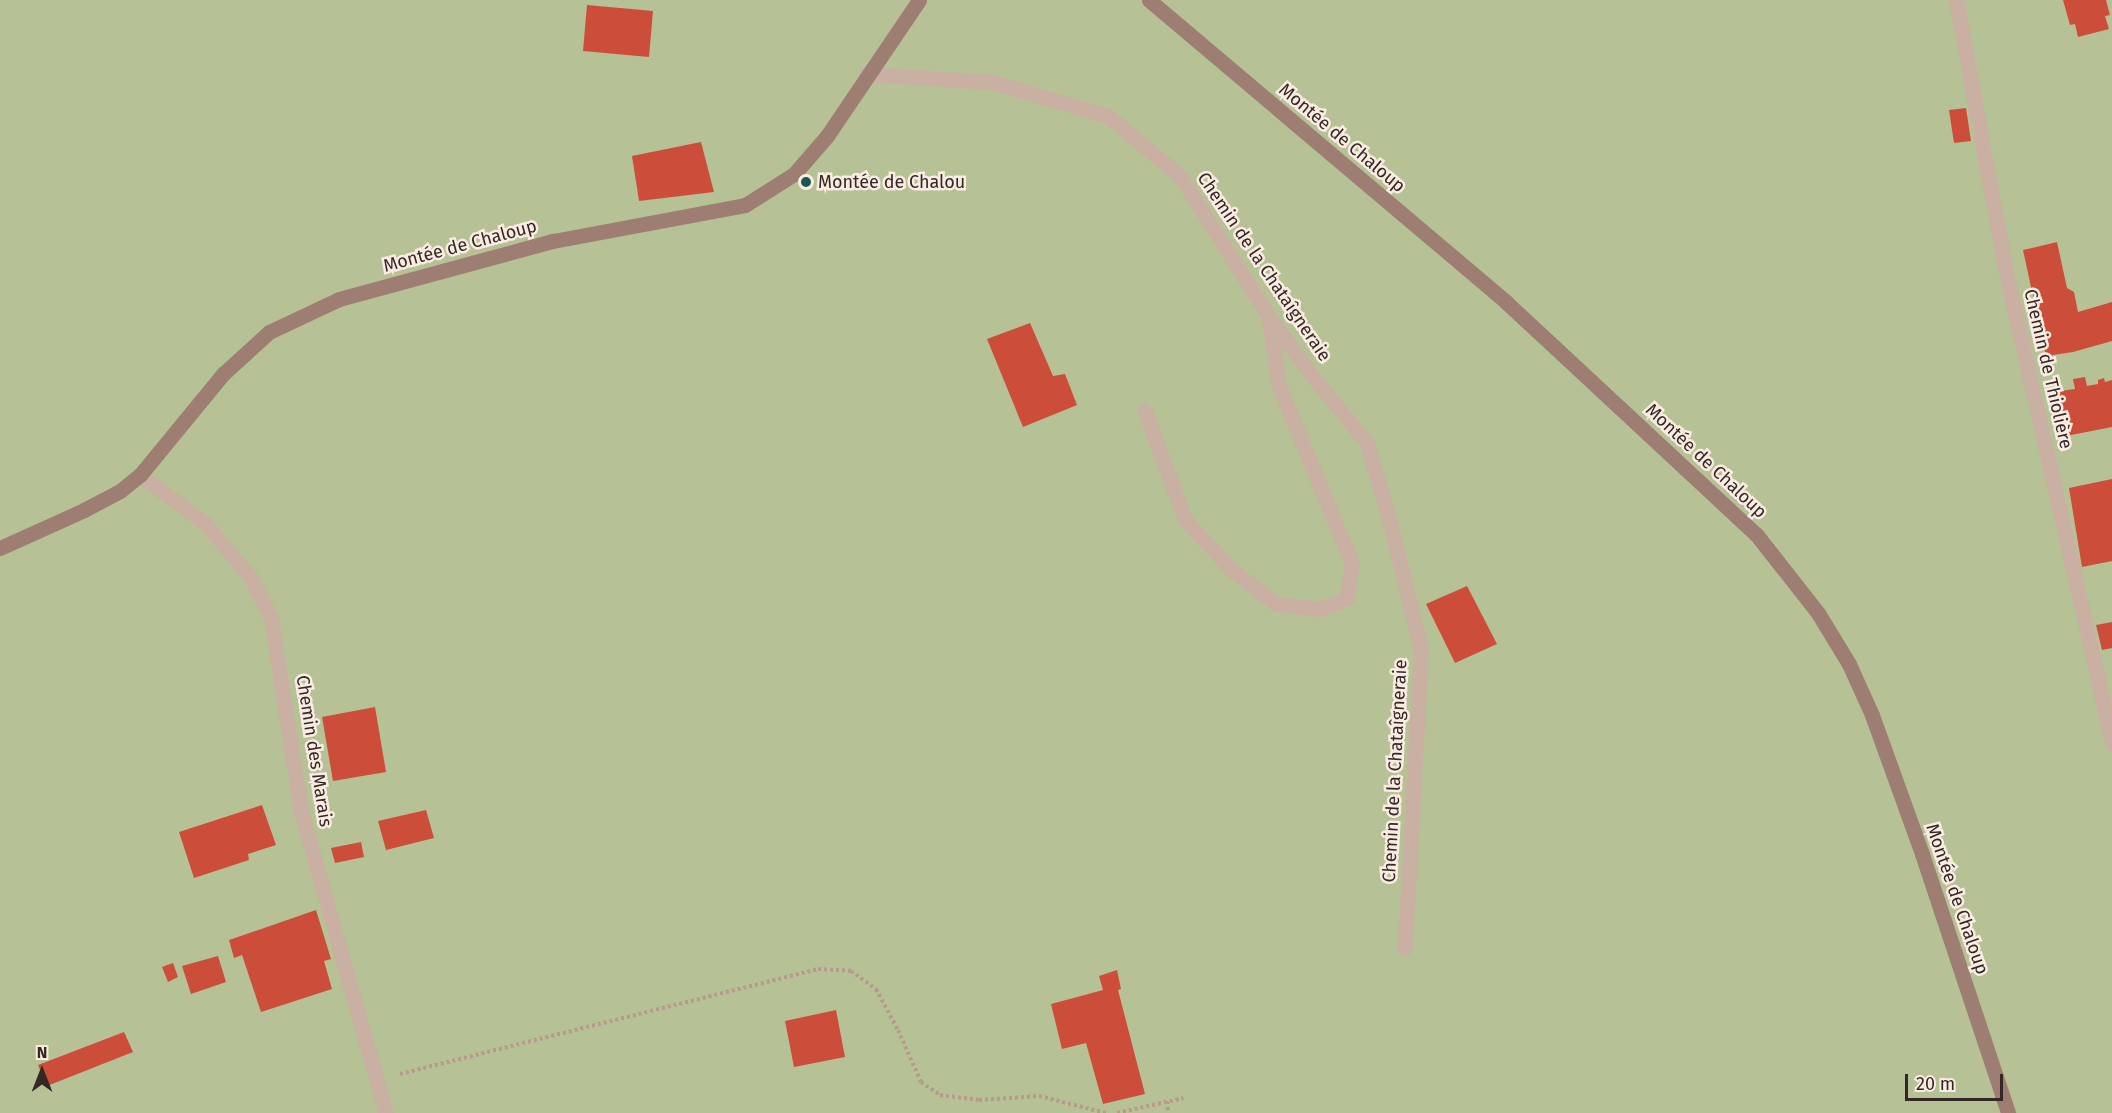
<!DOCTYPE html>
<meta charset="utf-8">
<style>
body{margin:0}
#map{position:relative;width:2112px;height:1113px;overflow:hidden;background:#f2e2d6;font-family:"Fira Sans",sans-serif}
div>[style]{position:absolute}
.green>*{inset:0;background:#b7c196}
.building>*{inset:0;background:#cc4e3a}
.path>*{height:4px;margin-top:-2px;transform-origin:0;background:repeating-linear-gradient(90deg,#b69a8c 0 3px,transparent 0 6px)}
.lane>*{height:15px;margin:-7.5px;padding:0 7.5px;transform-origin:7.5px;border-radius:7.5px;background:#cab0a2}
.street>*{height:15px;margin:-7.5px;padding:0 7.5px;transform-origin:7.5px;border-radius:7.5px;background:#cab0a2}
.secondary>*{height:15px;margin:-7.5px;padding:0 7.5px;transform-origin:7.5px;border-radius:7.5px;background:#9e7e73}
.dots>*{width:16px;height:16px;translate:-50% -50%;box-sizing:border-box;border:3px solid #faece2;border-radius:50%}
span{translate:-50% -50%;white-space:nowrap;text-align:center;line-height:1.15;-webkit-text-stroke:5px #faece2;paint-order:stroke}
.street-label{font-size:18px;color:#342825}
.poi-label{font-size:18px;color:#342825}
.left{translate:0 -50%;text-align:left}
.north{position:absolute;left:12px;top:1041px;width:60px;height:60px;-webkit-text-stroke:4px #faece2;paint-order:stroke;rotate:0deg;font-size:16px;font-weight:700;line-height:24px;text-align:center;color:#342825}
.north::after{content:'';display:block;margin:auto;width:21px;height:27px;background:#342825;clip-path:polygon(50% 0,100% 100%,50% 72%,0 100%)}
.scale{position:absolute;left:1905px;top:1074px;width:98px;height:27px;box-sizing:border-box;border:3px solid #342825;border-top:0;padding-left:8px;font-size:18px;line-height:21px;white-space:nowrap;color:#342825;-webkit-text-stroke:4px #faece2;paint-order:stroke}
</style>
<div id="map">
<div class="green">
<div style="clip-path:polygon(0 0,2112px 0,2112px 1113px,0 1113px)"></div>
</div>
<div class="building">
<div style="clip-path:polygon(2063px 0,2106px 0,2110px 15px,2105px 16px,2109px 29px,2078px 37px,2075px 24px,2070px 25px)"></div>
<div style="clip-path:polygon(587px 5px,653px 11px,649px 57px,583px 51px)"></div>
<div style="clip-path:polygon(1966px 108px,1971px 141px,1954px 143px,1949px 110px)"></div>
<div style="clip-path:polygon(701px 142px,714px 192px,639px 201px,632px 156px)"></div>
<div style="clip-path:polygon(2057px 242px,2067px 288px,2074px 292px,2078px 312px,2112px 302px,2112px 341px,2073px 352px,2046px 356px,2023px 250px)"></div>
<div style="clip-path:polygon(1030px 323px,1053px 376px,1065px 374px,1077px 405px,1023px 427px,987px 339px)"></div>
<div style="clip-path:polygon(2085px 377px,2087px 386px,2098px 384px,2098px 380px,2104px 378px,2105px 382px,2112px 380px,2112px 427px,2061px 437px,2053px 392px,2075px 389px,2073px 379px)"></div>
<div style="clip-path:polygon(2112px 479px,2112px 561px,2082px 567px,2069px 488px)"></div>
<div style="clip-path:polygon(1467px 586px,1497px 644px,1455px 663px,1426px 604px)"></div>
<div style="clip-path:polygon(2112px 622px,2112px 648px,2102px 650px,2096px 625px)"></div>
<div style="clip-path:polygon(375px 707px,386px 772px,333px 781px,322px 717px)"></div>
<div style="clip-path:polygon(262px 805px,276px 845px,248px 854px,249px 860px,194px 878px,179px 832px)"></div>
<div style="clip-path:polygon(426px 810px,434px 838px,386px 850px,378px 821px)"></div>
<div style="clip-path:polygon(361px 842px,364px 857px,335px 863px,331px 848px)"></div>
<div style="clip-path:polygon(316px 910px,331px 959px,324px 961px,332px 989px,261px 1012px,242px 955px,234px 958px,229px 940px)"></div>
<div style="clip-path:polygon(218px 956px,226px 982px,191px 994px,182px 966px)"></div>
<div style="clip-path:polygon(173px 963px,178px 977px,168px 982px,162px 967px)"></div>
<div style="clip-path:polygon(1117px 970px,1121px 989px,1118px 990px,1145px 1094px,1103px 1104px,1086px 1043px,1062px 1049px,1051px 1004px,1103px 990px,1099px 976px)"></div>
<div style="clip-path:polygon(836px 1010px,845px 1057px,794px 1067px,785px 1021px)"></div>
<div style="clip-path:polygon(124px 1032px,133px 1052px,47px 1086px,38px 1065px)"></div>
</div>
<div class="path">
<div style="left:400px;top:1074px;width:431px;rotate:-14.1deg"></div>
<div style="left:818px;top:969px;width:33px;rotate:3deg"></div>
<div style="left:851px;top:971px;width:31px;rotate:36deg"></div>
<div style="left:876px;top:989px;width:47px;rotate:61.8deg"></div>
<div style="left:898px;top:1030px;width:57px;rotate:66.1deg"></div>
<div style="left:921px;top:1082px;width:23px;rotate:34deg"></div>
<div style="left:940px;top:1095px;width:39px;rotate:7deg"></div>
<div style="left:979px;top:1100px;width:60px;rotate:-3.8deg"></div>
<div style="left:1039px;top:1096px;width:69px;rotate:14.2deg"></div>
<div style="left:1167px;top:1101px;width:12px;rotate:85deg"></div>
<div style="left:1117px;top:1113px;width:68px;rotate:-12.8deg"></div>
</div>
<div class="lane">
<div style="left:866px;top:74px;width:126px;rotate:3.6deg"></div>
<div style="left:992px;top:82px;width:121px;rotate:16.3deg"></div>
<div style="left:1108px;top:116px;width:94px;rotate:39.8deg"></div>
<div style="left:1180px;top:176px;width:167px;rotate:57.7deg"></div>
<div style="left:1269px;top:317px;width:74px;rotate:53.7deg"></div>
<div style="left:1313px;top:377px;width:85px;rotate:50.7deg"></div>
<div style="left:1367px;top:443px;width:86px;rotate:73.9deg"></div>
<div style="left:1391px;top:526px;width:127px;rotate:76.3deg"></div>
<div style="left:1421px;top:649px;width:299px;rotate:93.1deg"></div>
<div style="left:1145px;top:411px;width:116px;rotate:69.8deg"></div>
<div style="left:1185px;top:520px;width:70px;rotate:46.7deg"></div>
<div style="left:1233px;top:571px;width:54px;rotate:37.5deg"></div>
<div style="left:1276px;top:604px;width:44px;rotate:6.5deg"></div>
<div style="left:1320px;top:609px;width:29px;rotate:-22deg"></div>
<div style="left:1347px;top:598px;width:34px;rotate:-82deg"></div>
<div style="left:1352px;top:564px;width:192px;rotate:-112.3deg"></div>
<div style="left:1279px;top:386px;width:67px;rotate:-98.6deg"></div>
</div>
<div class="street">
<div style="left:1956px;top:0;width:277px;rotate:79.6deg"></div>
<div style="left:2006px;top:272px;width:484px;rotate:77.3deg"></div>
<div style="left:140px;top:475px;width:81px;rotate:36.4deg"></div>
<div style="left:205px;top:523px;width:72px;rotate:50.1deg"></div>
<div style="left:251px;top:578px;width:45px;rotate:63.4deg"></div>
<div style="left:271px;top:618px;width:195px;rotate:81.2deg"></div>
<div style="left:301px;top:811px;width:314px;rotate:74.3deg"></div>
</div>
<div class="secondary">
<div style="left:1149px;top:0;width:469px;rotate:40.2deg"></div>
<div style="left:1507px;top:303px;width:340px;rotate:42.9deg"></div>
<div style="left:1756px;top:534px;width:100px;rotate:51.9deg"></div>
<div style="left:1818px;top:613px;width:60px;rotate:58.7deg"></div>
<div style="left:1849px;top:664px;width:56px;rotate:65.7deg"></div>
<div style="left:1872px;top:715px;width:148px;rotate:70.2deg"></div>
<div style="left:1922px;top:854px;width:273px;rotate:71.6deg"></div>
<div style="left:0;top:548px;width:92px;rotate:-24.3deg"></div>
<div style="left:84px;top:510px;width:41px;rotate:-27.8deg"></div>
<div style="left:120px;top:491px;width:26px;rotate:-39deg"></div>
<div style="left:140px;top:475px;width:131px;rotate:-50.6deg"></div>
<div style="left:223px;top:374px;width:62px;rotate:-42.4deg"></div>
<div style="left:269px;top:332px;width:77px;rotate:-25.2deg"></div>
<div style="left:339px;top:299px;width:222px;rotate:-15.2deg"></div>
<div style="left:553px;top:241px;width:195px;rotate:-10.6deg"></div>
<div style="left:745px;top:205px;width:58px;rotate:-32.3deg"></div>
<div style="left:794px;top:174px;width:50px;rotate:-49deg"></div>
<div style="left:827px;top:136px;width:164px;rotate:-55.9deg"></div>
</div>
<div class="dots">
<div style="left:806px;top:182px;background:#195755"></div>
</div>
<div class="street-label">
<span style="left:1342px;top:138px;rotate:40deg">Montée de Chaloup</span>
<span style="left:460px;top:246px;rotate:-15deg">Montée de Chaloup</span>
<span style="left:1264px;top:267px;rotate:56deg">Chemin de la Chataîgneraie</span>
<span style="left:2048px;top:369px;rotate:77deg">Chemin de Thiolière</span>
<span style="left:1706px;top:461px;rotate:43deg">Montée de Chaloup</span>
<span style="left:314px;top:751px;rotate:81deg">Chemin des Marais</span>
<span style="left:1395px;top:771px;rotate:-87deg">Chemin de la Chataîgneraie</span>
<span style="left:1957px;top:899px;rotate:71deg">Montée de Chaloup</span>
</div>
<div class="poi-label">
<span class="left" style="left:818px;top:182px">Montée de Chalou</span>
</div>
<div class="north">N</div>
<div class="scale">20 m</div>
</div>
